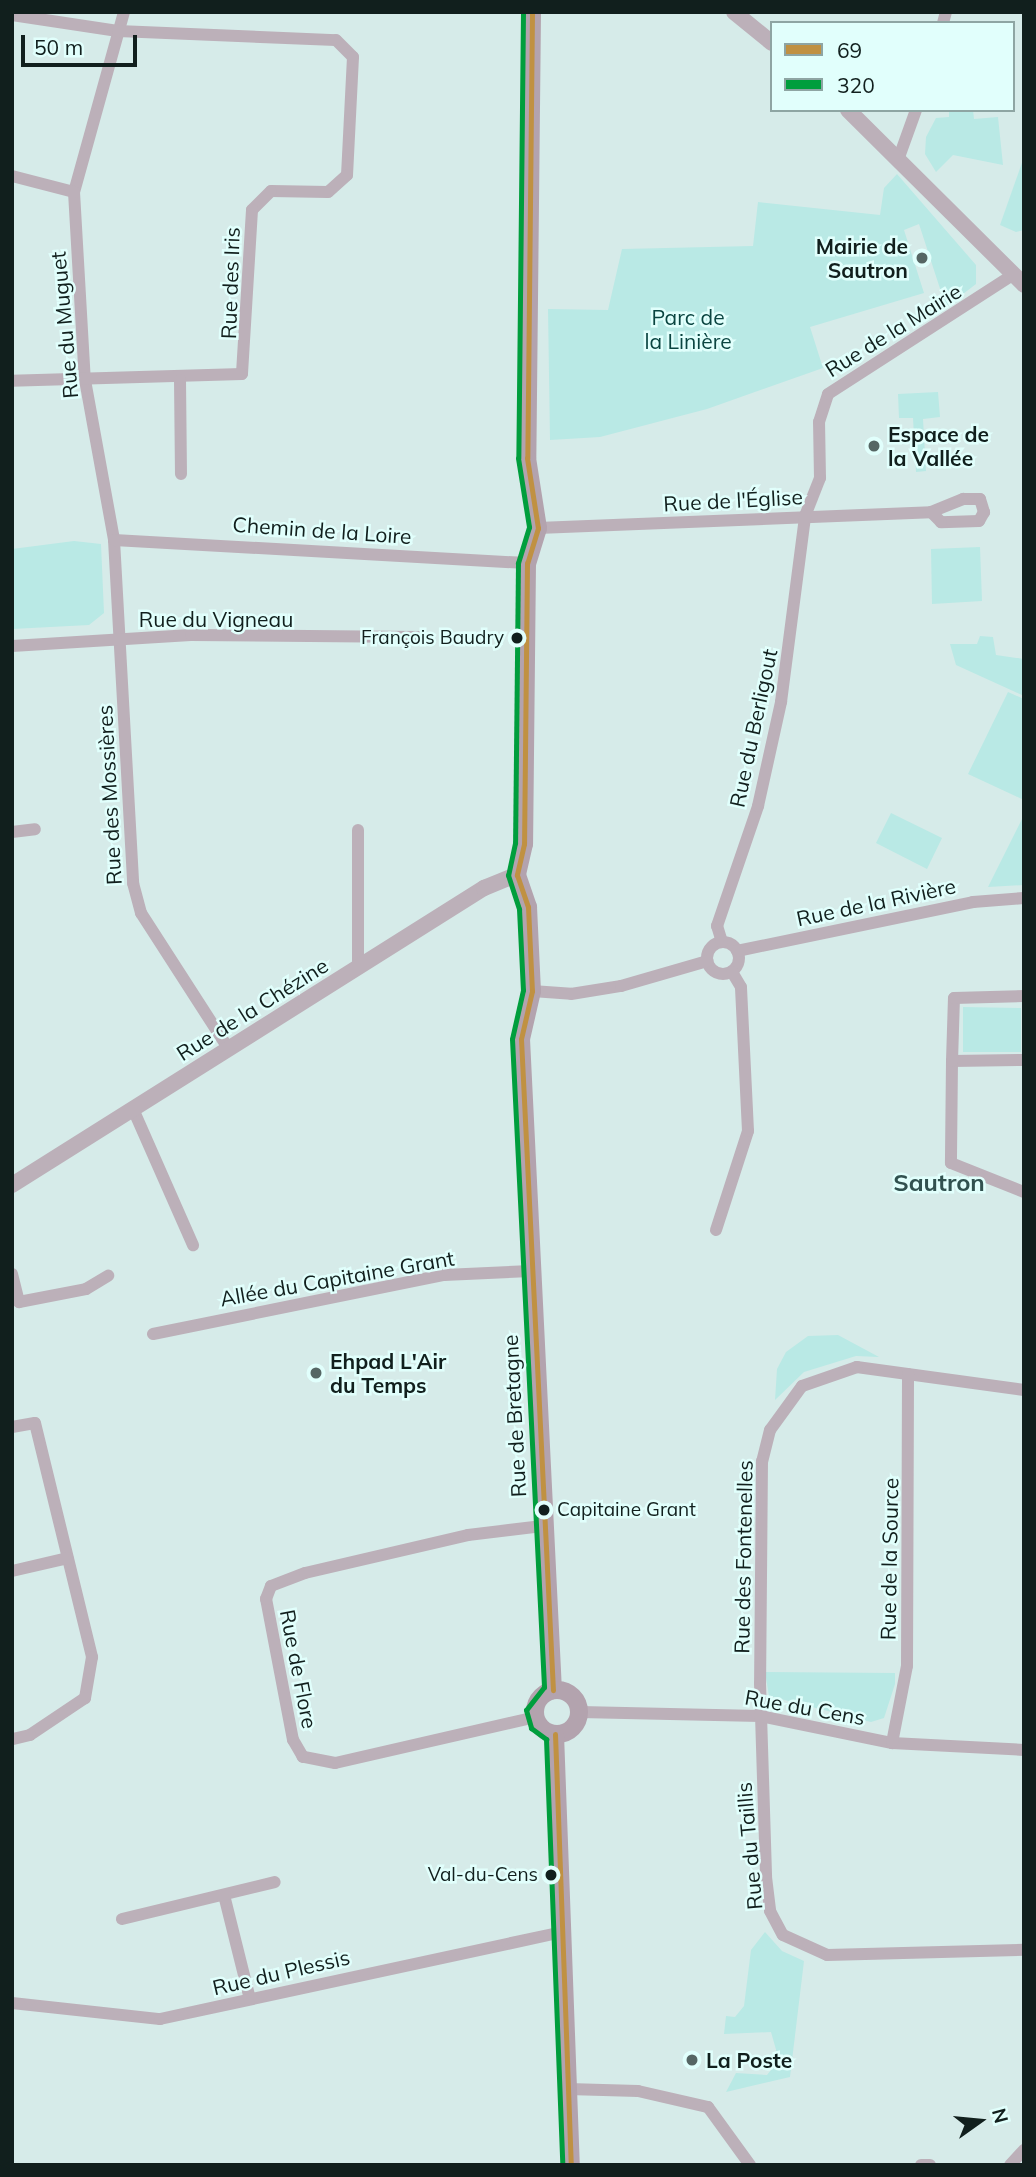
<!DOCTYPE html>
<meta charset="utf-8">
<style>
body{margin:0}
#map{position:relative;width:1036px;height:2177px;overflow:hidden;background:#d6ebe9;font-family:Mulish,sans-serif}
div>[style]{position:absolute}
.green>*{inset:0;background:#b9e9e5}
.minor>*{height:12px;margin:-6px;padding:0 6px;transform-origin:6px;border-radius:6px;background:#bcb0b9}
.minor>.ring{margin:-6px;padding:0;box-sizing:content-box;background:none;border:12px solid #bcb0b9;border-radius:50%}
.tertiary>*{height:16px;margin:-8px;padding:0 8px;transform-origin:8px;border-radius:8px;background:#bcb0b9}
.secondary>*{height:18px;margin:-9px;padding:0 9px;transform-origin:9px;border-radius:9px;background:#b3a3ae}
.secondary>.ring{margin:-9px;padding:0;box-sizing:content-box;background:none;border:18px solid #b3a3ae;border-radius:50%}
.bus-1>*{height:5px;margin:-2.5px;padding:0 2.5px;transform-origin:2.5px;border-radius:2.5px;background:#c09142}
.bus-2>*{height:5px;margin:-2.5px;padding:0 2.5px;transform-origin:2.5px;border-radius:2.5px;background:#009e3d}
.dots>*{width:19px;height:19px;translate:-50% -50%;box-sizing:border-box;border:4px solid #e1fffc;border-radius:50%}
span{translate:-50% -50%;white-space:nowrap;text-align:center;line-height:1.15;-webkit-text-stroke:5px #e1fffc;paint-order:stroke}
.bus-label{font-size:19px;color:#111f1d}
.right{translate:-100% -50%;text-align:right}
.left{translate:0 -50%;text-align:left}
.poi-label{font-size:21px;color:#111f1d;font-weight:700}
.street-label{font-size:21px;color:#111f1d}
.park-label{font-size:21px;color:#0a4541}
.quarter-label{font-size:24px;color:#31514f;font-weight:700}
.frame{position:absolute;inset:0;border:14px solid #111f1d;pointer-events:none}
.legend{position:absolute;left:770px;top:21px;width:245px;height:91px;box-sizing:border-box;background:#e1fffc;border:2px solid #8ea5a3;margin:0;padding:9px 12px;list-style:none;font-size:21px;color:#111f1d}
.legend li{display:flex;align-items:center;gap:14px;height:35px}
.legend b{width:35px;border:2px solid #8ea5a3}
.north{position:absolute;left:945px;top:2086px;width:70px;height:70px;-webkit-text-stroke:5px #e1fffc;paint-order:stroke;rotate:75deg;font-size:19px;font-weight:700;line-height:28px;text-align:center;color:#111f1d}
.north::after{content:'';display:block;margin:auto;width:24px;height:32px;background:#111f1d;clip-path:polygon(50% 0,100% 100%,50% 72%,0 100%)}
.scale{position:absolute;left:21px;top:35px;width:116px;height:32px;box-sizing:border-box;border:4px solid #111f1d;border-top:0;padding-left:9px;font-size:21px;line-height:24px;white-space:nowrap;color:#111f1d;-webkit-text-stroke:5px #e1fffc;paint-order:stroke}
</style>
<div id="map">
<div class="green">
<div style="clip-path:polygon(949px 110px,973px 110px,974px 119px,998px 117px,1003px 165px,953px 155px,936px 172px,925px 154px,926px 137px,936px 118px,949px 117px)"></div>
<div style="clip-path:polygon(1024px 157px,1024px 230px,1016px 232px,1000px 225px)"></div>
<div style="clip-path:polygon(897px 174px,976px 265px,976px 284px,946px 307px,919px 224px,904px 230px,924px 293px,810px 327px,823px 368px,707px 409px,600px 437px,550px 440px,548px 309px,608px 310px,622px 249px,753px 246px,758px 202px,880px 215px,884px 188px)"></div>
<div style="clip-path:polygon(938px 392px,940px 417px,923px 419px,926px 471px,916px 472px,913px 418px,899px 418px,898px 394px)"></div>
<div style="clip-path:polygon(74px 541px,101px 544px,104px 613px,89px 625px,12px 629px,12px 549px)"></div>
<div style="clip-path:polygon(980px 547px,982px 601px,932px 604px,931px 549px)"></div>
<div style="clip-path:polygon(980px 636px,993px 637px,996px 655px,1024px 659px,1024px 696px,956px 665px,950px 644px,977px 644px)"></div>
<div style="clip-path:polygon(1008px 692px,1024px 699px,1024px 800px,968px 774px)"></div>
<div style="clip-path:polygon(891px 813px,942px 838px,927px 869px,876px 843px)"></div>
<div style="clip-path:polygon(1024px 815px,1024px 885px,988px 887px)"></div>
<div style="clip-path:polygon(963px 1007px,1021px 1008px,1021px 1052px,963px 1052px)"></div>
<div style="clip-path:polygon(838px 1335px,879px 1357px,856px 1356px,804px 1372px,775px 1400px,777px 1369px,786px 1352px,808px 1336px)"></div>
<div style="clip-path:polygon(765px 1672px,895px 1673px,895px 1684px,884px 1718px,871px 1722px,769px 1696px)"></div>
<div style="clip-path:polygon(765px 1932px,782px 1951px,804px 1961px,790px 2077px,726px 2092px,736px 2073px,767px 2075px,779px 2060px,771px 2032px,724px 2034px,726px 2016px,735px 2017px,744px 2006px,751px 1950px)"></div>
</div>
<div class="minor">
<div style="left:124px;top:12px;width:187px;rotate:105.5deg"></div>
<div style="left:74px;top:192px;width:188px;rotate:86.7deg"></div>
<div style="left:85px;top:380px;width:163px;rotate:79.7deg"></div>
<div style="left:114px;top:540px;width:344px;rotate:86.8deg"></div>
<div style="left:133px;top:883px;width:31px;rotate:75deg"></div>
<div style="left:141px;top:913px;width:161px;rotate:57.2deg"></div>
<div style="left:12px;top:15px;width:107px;rotate:8.6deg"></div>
<div style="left:118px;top:31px;width:218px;rotate:2.4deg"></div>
<div style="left:336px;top:40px;width:24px;rotate:45deg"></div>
<div style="left:353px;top:57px;width:118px;rotate:92.9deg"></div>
<div style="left:347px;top:175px;width:25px;rotate:138deg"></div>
<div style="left:328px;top:192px;width:57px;rotate:-179deg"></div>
<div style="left:271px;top:191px;width:27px;rotate:135deg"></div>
<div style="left:252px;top:210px;width:164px;rotate:93.5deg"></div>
<div style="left:242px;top:374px;width:230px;rotate:178.3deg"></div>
<div style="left:943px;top:23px;width:11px;rotate:-75deg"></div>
<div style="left:898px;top:160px;width:53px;rotate:-70.2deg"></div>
<div style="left:12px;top:176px;width:64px;rotate:14.5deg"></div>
<div style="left:180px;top:380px;width:94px;rotate:89.4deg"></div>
<div style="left:805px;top:516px;width:41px;rotate:-68.5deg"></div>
<div style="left:820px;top:478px;width:56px;rotate:-91deg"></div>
<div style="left:819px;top:422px;width:29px;rotate:-72deg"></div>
<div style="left:828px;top:394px;width:220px;rotate:-32.8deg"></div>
<div style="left:538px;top:528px;width:393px;rotate:-2.3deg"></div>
<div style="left:931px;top:512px;width:35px;rotate:-22deg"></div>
<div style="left:963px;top:499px;width:17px"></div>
<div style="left:980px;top:499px;width:14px;rotate:73deg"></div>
<div style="left:984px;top:512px;width:10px;rotate:119deg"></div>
<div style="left:979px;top:521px;width:38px;rotate:178deg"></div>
<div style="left:941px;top:522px;width:14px;rotate:-135deg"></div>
<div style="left:114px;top:540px;width:414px;rotate:3.2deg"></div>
<div style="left:12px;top:646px;width:179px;rotate:-3.5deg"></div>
<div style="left:191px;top:635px;width:229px;rotate:0.5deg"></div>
<div style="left:12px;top:832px;width:23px;rotate:-7deg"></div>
<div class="ring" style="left:707px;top:942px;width:20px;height:20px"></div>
<div style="left:722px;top:942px;width:17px;rotate:-107deg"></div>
<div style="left:717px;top:926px;width:127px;rotate:-71.1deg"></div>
<div style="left:758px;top:806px;width:107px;rotate:-77.5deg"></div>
<div style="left:781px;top:702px;width:188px;rotate:-82.6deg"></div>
<div style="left:737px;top:951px;width:241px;rotate:-11.7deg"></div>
<div style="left:973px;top:902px;width:51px;rotate:-4.5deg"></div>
<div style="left:358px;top:967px;width:137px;rotate:-90deg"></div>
<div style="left:532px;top:991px;width:39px;rotate:4deg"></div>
<div style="left:571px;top:994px;width:51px;rotate:-9.1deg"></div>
<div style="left:621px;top:986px;width:90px;rotate:-16.2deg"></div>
<div style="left:1024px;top:1060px;width:72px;rotate:179.2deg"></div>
<div style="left:952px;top:1061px;width:102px;rotate:90.6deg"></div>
<div style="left:951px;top:1163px;width:79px;rotate:21.7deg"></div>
<div style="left:952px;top:1061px;width:63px;rotate:-88.2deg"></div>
<div style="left:954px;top:998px;width:70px;rotate:-1.6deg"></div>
<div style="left:133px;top:1109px;width:149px;rotate:66.2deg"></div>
<div style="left:716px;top:1230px;width:104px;rotate:-72.1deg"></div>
<div style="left:748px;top:1131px;width:144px;rotate:-92.8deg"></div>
<div style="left:741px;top:987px;width:17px;rotate:-121deg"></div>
<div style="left:12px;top:1274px;width:29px;rotate:76deg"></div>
<div style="left:19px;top:1302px;width:68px;rotate:-11deg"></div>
<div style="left:86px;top:1289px;width:26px;rotate:-31deg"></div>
<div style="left:153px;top:1334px;width:297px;rotate:-11.5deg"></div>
<div style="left:444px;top:1275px;width:86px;rotate:-2.7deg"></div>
<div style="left:1024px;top:1390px;width:169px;rotate:-172.2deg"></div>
<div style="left:857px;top:1367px;width:58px;rotate:160.9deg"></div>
<div style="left:802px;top:1386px;width:54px;rotate:126deg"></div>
<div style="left:770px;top:1430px;width:32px;rotate:104deg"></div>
<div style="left:762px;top:1461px;width:222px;rotate:90.5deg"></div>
<div style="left:760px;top:1683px;width:194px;rotate:88.2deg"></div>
<div style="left:766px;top:1877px;width:34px;rotate:83deg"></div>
<div style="left:770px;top:1911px;width:27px;rotate:62deg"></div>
<div style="left:783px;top:1935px;width:48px;rotate:24.4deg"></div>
<div style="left:827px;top:1955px;width:197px;rotate:-1.5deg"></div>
<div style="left:12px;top:1427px;width:23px;rotate:-10deg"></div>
<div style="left:35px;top:1423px;width:241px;rotate:76.3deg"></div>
<div style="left:92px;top:1657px;width:42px;rotate:99.7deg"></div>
<div style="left:85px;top:1698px;width:66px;rotate:146.1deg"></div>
<div style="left:30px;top:1735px;width:18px;rotate:167deg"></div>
<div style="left:12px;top:1571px;width:57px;rotate:-13.1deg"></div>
<div style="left:580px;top:1712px;width:180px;rotate:1.3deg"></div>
<div style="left:760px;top:1716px;width:135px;rotate:11.6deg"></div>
<div style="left:892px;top:1743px;width:132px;rotate:3deg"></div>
<div style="left:536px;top:1717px;width:206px;rotate:167.1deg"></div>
<div style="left:335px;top:1763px;width:33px;rotate:-169deg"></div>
<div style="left:303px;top:1757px;width:20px;rotate:-120deg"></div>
<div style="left:293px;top:1740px;width:144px;rotate:-100.8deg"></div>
<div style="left:266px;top:1599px;width:14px;rotate:-69deg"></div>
<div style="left:271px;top:1586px;width:36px;rotate:-21deg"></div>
<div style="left:305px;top:1573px;width:167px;rotate:-13.1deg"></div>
<div style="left:468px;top:1535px;width:75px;rotate:-6.9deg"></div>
<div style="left:892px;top:1743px;width:78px;rotate:-79deg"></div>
<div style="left:907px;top:1666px;width:292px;rotate:-89.8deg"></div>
<div style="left:224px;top:1895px;width:107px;rotate:76deg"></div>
<div style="left:122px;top:1919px;width:157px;rotate:-13.6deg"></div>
<div style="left:12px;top:2003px;width:149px;rotate:6.2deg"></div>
<div style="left:160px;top:2019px;width:407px;rotate:-12.2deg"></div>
<div style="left:568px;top:2089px;width:70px;rotate:1.6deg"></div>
<div style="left:638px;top:2091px;width:72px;rotate:12.9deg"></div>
<div style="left:708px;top:2107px;width:72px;rotate:54.1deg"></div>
<div style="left:921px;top:2165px;width:9px"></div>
<div style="left:1010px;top:2165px;width:21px;rotate:-47deg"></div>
</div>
<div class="tertiary">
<div style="left:734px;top:12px;width:49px;rotate:39.2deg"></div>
<div style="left:848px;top:110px;width:248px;rotate:44.8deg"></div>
<div style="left:12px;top:1185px;width:558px;rotate:-32.18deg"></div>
<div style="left:484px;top:888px;width:35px;rotate:-22deg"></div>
</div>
<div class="secondary">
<div style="left:532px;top:12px;width:446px;rotate:90.6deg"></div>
<div style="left:527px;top:458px;width:71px;rotate:81.1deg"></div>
<div style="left:538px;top:528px;width:37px;rotate:107deg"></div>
<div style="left:527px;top:563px;width:281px;rotate:90.6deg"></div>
<div style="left:524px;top:844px;width:32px;rotate:103deg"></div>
<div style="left:517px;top:875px;width:34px;rotate:71deg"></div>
<div style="left:528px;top:907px;width:84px;rotate:87.3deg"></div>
<div style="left:532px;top:991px;width:49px;rotate:102.9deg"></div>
<div style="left:521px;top:1039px;width:652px;rotate:87.19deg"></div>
<div class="ring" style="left:535px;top:1690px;width:26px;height:26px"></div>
<div style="left:555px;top:1734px;width:431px;rotate:87.9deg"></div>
</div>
<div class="bus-1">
<div style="left:532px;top:12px;width:446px;rotate:90.6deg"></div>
<div style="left:527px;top:458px;width:71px;rotate:81.1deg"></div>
<div style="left:538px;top:528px;width:37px;rotate:107deg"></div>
<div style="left:527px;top:563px;width:281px;rotate:90.6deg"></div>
<div style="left:524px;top:844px;width:32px;rotate:103deg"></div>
<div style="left:517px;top:875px;width:34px;rotate:71deg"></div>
<div style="left:528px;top:907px;width:84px;rotate:87.3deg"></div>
<div style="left:532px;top:991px;width:49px;rotate:102.9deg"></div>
<div style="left:521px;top:1039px;width:652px;rotate:87.19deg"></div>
<div style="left:555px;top:1734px;width:431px;rotate:87.9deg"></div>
</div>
<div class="bus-2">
<div style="left:523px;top:12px;width:446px;rotate:90.6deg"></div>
<div style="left:518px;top:458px;width:70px;rotate:80.9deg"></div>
<div style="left:529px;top:527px;width:38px;rotate:107deg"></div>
<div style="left:518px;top:563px;width:280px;rotate:90.6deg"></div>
<div style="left:515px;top:843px;width:33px;rotate:102deg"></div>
<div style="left:508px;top:875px;width:36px;rotate:72deg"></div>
<div style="left:519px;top:909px;width:81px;rotate:87.2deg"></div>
<div style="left:523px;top:990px;width:50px;rotate:102.7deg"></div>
<div style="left:512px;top:1039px;width:649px;rotate:87.17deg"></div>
<div style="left:544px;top:1687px;width:29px;rotate:128deg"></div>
<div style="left:526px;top:1710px;width:19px;rotate:74deg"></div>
<div style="left:531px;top:1728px;width:19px;rotate:36deg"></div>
<div style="left:546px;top:1739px;width:426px;rotate:87.8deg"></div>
</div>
<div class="dots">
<div style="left:922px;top:258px;background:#566664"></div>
<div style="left:874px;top:446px;background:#566664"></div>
<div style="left:517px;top:638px;background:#111f1d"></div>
<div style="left:316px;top:1373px;background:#566664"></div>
<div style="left:544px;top:1510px;background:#111f1d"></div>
<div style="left:551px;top:1875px;background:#111f1d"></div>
<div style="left:692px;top:2060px;background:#566664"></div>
</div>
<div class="bus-label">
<span class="right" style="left:504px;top:638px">François Baudry</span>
<span class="left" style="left:557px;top:1510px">Capitaine Grant</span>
<span class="right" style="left:538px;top:1875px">Val-du-Cens</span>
</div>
<div class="poi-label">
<span class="right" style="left:908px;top:258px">Mairie de<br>Sautron</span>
<span class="left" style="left:888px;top:446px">Espace de<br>la Vallée</span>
<span class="left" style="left:330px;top:1373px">Ehpad L'Air<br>du Temps</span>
<span class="left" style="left:706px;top:2060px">La Poste</span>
</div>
<div class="street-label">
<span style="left:230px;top:283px;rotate:-88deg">Rue des Iris</span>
<span style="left:64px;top:325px;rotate:-95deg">Rue du Muguet</span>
<span style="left:893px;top:330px;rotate:-32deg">Rue de la Mairie</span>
<span style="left:733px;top:500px;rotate:-3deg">Rue de l'Église</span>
<span style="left:322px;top:530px;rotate:4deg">Chemin de la Loire</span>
<span style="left:216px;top:619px">Rue du Vigneau</span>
<span style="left:753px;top:728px;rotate:-78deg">Rue du Berligout</span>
<span style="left:109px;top:795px;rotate:-93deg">Rue des Mossières</span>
<span style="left:876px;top:902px;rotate:-12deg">Rue de la Rivière</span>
<span style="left:252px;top:1009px;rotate:-32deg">Rue de la Chézine</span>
<span style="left:337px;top:1278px;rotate:-10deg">Allée du Capitaine Grant</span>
<span style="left:514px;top:1416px;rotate:-93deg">Rue de Bretagne</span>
<span style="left:743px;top:1557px;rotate:-89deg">Rue des Fontenelles</span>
<span style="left:889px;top:1559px;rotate:-89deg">Rue de la Source</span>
<span style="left:299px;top:1669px;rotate:79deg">Rue de Flore</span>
<span style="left:805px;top:1707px;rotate:10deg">Rue du Cens</span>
<span style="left:749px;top:1846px;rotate:-95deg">Rue du Taillis</span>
<span style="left:281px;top:1972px;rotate:-13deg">Rue du Plessis</span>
</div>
<div class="park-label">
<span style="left:688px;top:329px">Parc de<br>la Linière</span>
</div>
<div class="quarter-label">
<span style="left:939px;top:1183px">Sautron</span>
</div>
<div class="frame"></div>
<ul class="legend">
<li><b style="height:9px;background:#c09142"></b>69</li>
<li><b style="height:9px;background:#009e3d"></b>320</li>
</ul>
<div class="north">N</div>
<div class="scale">50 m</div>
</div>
